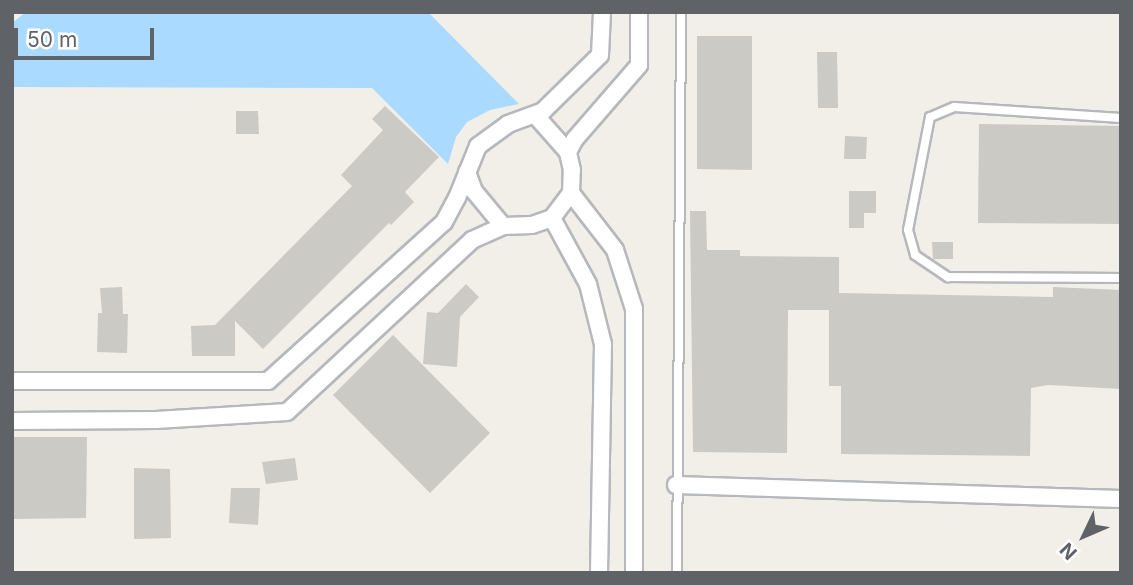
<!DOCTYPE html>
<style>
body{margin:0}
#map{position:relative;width:1133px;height:585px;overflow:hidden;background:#f1efe8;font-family:Inter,sans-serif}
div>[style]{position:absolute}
.water>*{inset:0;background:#aadaff}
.building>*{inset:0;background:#cccac5}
.roads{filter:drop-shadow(2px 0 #b5b8bc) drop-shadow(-2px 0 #b5b8bc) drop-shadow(0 2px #b5b8bc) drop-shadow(0 -2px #b5b8bc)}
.lane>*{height:8px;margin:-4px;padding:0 4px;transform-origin:4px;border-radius:4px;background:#fff}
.street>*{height:16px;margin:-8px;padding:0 8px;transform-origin:8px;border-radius:8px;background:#fff}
span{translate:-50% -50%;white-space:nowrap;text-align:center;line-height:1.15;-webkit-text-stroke:5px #fff;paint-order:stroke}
.frame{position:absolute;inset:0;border:14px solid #5f6368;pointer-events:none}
.north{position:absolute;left:1049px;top:501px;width:70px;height:70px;-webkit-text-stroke:5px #fff;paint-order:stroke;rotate:226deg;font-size:19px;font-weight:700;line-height:28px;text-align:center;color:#5f6368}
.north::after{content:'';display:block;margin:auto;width:24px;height:32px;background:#5f6368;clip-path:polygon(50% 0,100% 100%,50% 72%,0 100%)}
.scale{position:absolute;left:14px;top:28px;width:140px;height:32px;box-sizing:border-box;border:4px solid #5f6368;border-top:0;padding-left:9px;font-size:21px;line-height:24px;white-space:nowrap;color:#5f6368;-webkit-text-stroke:5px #fff;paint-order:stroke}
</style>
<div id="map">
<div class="water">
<div style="clip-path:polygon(26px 12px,428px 12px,519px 104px,490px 110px,467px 122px,456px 137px,448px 164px,372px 88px,12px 87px,12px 23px)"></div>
</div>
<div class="building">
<div style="clip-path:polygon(697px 36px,752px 36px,752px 170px,697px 169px)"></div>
<div style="clip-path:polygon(817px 52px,837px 52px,838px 108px,818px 108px)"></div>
<div style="clip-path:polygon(385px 106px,439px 157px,405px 192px,414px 202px,391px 225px,389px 223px,263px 349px,235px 321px,235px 356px,192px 356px,191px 326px,215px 325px,352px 186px,341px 175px,383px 130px,372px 119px)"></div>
<div style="clip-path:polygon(236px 111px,258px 111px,259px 134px,236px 134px)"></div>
<div style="clip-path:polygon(979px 124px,1121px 126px,1121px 224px,978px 223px)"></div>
<div style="clip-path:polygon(845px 136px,867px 137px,866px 159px,844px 159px)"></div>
<div style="clip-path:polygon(849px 191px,876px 191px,876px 213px,864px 213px,864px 228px,849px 228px)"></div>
<div style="clip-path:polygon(690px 211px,706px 211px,707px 250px,740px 250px,740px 256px,839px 257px,839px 293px,1053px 297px,1053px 287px,1121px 290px,1121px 389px,1048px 385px,1031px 388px,1030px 456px,841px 454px,841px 386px,829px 386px,829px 310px,788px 310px,787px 453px,693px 452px)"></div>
<div style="clip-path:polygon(932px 242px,953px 242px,953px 259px,933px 259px)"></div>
<div style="clip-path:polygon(466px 284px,479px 297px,460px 317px,457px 367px,423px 364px,427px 312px,438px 313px)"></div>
<div style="clip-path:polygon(122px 287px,123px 314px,128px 314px,127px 353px,97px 352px,98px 313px,102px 313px,100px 288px)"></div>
<div style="clip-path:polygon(393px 335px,490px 433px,430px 493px,333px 395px)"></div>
<div style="clip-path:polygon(12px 437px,87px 437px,86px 518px,12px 519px)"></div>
<div style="clip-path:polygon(295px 458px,298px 480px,266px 484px,262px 462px)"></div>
<div style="clip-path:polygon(134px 468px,170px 469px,171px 538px,134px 539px)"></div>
<div style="clip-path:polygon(231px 488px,260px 488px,258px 525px,229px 523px)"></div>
</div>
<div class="roads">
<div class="lane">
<div style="left:1121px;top:118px;width:167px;rotate:-176.2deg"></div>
<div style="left:954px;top:107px;width:26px;rotate:157deg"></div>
<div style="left:930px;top:117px;width:115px;rotate:101deg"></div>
<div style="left:908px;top:230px;width:26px;rotate:74deg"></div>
<div style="left:915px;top:255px;width:40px;rotate:34deg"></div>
<div style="left:948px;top:277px;width:173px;rotate:0.3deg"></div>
<div style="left:677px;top:573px;width:561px;rotate:-89.59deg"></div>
</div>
<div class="street">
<div style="left:536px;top:116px;width:48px;rotate:48.4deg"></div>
<div style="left:467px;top:172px;width:20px;rotate:70deg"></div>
<div style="left:474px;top:191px;width:45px;rotate:50.4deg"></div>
<div style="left:571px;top:193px;width:72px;rotate:52.3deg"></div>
<div style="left:615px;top:250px;width:62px;rotate:72.1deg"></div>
<div style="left:634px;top:309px;width:264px;rotate:90deg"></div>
<div style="left:552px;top:218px;width:75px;rotate:61.4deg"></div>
<div style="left:588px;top:284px;width:62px;rotate:76deg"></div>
<div style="left:603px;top:344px;width:229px;rotate:91deg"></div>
<div style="left:12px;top:381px;width:256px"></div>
<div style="left:268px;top:381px;width:237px;rotate:-42.1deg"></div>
<div style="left:444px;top:222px;width:27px;rotate:-62deg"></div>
<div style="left:457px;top:198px;width:56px;rotate:-68deg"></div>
<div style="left:478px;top:146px;width:37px;rotate:-36deg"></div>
<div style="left:508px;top:124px;width:37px;rotate:-20deg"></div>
<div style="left:543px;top:111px;width:80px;rotate:-44.5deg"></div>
<div style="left:600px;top:55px;width:43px;rotate:-87.3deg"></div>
<div style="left:12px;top:421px;width:144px;rotate:-0.4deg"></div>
<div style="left:156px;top:420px;width:131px;rotate:-3.5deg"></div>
<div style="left:287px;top:412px;width:253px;rotate:-42.9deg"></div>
<div style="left:472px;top:240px;width:34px;rotate:-24deg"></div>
<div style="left:503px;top:226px;width:29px;rotate:-2deg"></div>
<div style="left:532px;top:225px;width:21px;rotate:-19deg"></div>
<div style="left:552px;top:218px;width:31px;rotate:-53deg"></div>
<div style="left:571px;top:193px;width:23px;rotate:-88deg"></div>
<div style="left:572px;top:170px;width:18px;rotate:-103deg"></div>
<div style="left:568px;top:152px;width:15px;rotate:-62deg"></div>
<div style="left:575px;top:139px;width:98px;rotate:-49.1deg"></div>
<div style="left:639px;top:65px;width:53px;rotate:-90deg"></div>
<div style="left:676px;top:485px;width:445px;rotate:1.8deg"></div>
</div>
</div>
<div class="frame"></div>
<div class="north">N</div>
<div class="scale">50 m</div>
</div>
